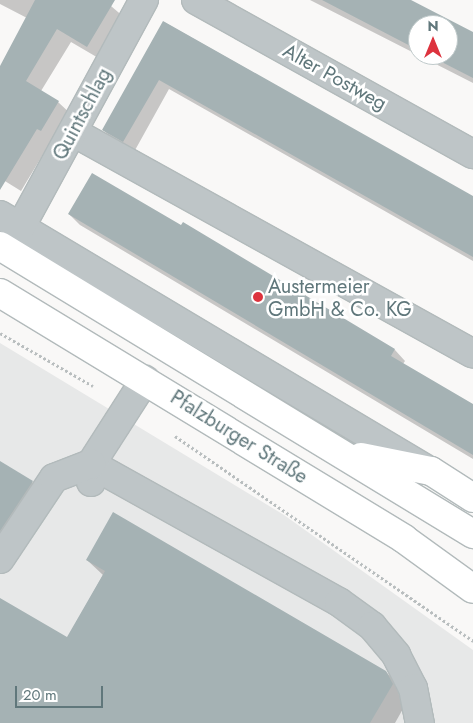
<!DOCTYPE html>
<meta charset="utf-8">
<style>
body{margin:0}
#map{position:relative;width:473px;height:723px;overflow:hidden;background:#f9f8f7;font-family:Jost,sans-serif}
div>[style]{position:absolute}
.built>*{inset:0;background:#e7e8e8}
.shadow>*{inset:0;background:#0003}
.building>*{inset:0;background:#a5b2b4}
.path>*{height:3px;margin-top:-1.5px;transform-origin:0;background:repeating-linear-gradient(90deg,#b9bebf 0 2.5px,transparent 0 5px)}
.roads{filter:drop-shadow(1px 0 #b2babb) drop-shadow(-1px 0 #b2babb) drop-shadow(0 1px #b2babb) drop-shadow(0 -1px #b2babb)}
.minor>*{height:28px;margin:-14px;padding:0 14px;transform-origin:14px;border-radius:14px;background:#bec5c7}
.major>*{height:28px;margin:-14px;padding:0 14px;transform-origin:14px;border-radius:14px;background:#fff}
.dots>*{width:14px;height:14px;translate:-50% -50%;box-sizing:border-box;border:2px solid #fff;border-radius:50%}
span{translate:-50% -50%;white-space:nowrap;text-align:center;line-height:1.15;-webkit-text-stroke:5px #fff;paint-order:stroke}
.street-label{font-size:20px;color:#60777b}
.poi-label{font-size:20px;color:#60777b}
.left{translate:0 -50%;text-align:left}
.north{position:absolute;left:408px;top:15px;width:50px;height:50px;box-sizing:border-box;background:#fff;border:1px solid #bfc9ca;border-radius:50%;rotate:0deg;font-size:14px;font-weight:700;line-height:20px;text-align:center;color:#60777b}
.north::after{content:'';display:block;margin:auto;width:18px;height:22px;background:#dd333e;clip-path:polygon(50% 0,100% 100%,50% 72%,0 100%)}
.scale{position:absolute;left:15px;top:686px;width:88px;height:22px;box-sizing:border-box;border:2px solid #60777b;border-top:0;padding-left:6px;font-size:15px;line-height:18px;white-space:nowrap;color:#60777b;-webkit-text-stroke:4px #fff;paint-order:stroke}
</style>
<div id="map">
<div class="built">
<div style="clip-path:polygon(0 343px,284px 515px,473px 650px,473px 723px,0 723px)"></div>
</div>
<div class="shadow">
<div style="clip-path:polygon(0 0,104px 0,125px 18px,100px 59px,71px 42px,41px 91px,58px 102px,72px 115px,55px 144px,51px 141px,21px 191px,0 178px,0 72px,27px 18px,0 4px)"></div>
<div style="clip-path:polygon(evenodd,310px 0,408px 0,473px 33px,473px 83px,310px 0,418px 25px,448px 25px,448px 55px,418px 55px,418px 25px)"></div>
<div style="clip-path:polygon(164px 22px,473px 197px,473px 261px,169px 89px,134px 152px,114px 140px,103px 130px)"></div>
<div style="clip-path:polygon(69px 214px,182px 227px,183px 224px,395px 350px,405px 361px,403px 364px,473px 406px,473px 459px,80px 225px)"></div>
<div style="clip-path:polygon(0 463px,32px 482px,48px 497px,0 554px)"></div>
<div style="clip-path:polygon(87px 560px,386px 672px,402px 688px,408px 700px,395px 723px,0 723px,0 599px,67px 639px,103px 575px)"></div>
</div>
<div class="building">
<div style="clip-path:polygon(35px 0,115px 0,87px 47px,57px 29px,26px 81px,59px 101px,41px 131px,37px 129px,0 190px,0 66px)"></div>
<div style="clip-path:polygon(322px 0,411px 0,473px 32px,473px 78px,428px 55px,448px 55px,448px 25px,418px 25px,418px 50px)"></div>
<div style="clip-path:polygon(163px 21px,473px 196px,473px 257px,159px 80px,123px 142px,102px 130px)"></div>
<div style="clip-path:polygon(92px 173px,181px 225px,183px 222px,395px 349px,391px 356px,473px 404px,473px 455px,68px 214px)"></div>
<div style="clip-path:polygon(0 461px,33px 481px,0 531px)"></div>
<div style="clip-path:polygon(113px 512px,386px 671px,393px 684px,370px 723px,0 723px,0 598px,67px 637px,105px 571px,86px 560px)"></div>
</div>
<div class="path">
<div style="left:0;top:333px;width:107px;rotate:29.7deg"></div>
<div style="left:175px;top:436px;width:362px;rotate:34.5deg"></div>
</div>
<div class="roads">
<div class="minor">
<div style="left:196px;top:0;width:317px;rotate:29.1deg"></div>
<div style="left:73px;top:132px;width:457px;rotate:29deg"></div>
<div style="left:0;top:215px;width:495px;rotate:30.8deg"></div>
<div style="left:20px;top:228px;width:260px;rotate:-61.5deg"></div>
<div style="left:91px;top:464px;width:284px;rotate:29.1deg"></div>
<div style="left:339px;top:602px;width:41px;rotate:36deg"></div>
<div style="left:372px;top:626px;width:38px;rotate:50deg"></div>
<div style="left:396px;top:655px;width:37px;rotate:63deg"></div>
<div style="left:413px;top:688px;width:36px;rotate:79deg"></div>
<div style="left:91px;top:482px;width:18px;rotate:-90deg"></div>
<div style="left:91px;top:464px;width:100px;rotate:-57.3deg"></div>
<div style="left:0;top:559px;width:97px;rotate:-56.3deg"></div>
<div style="left:54px;top:478px;width:40px;rotate:-21deg"></div>
</div>
<div class="major">
<div style="left:0;top:246px;width:554px;rotate:31.34deg"></div>
<div style="left:0;top:293px;width:473px;rotate:31.3deg"></div>
<div style="left:404px;top:539px;width:85px;rotate:35.9deg"></div>
<div style="left:361px;top:457px;width:71px;rotate:11.3deg"></div>
<div style="left:431px;top:471px;width:50px;rotate:32.7deg"></div>
</div>
</div>
<div class="dots">
<div style="left:258px;top:297px;background:#dd333e"></div>
</div>
<div class="street-label">
<span style="left:335px;top:77px;rotate:29deg">Alter Postweg</span>
<span style="left:82px;top:114px;rotate:-62deg">Quintschlag</span>
<span style="left:239px;top:437px;rotate:32deg">Pfalzburger Straße</span>
</div>
<div class="poi-label">
<span class="left" style="left:268px;top:298px">Austermeier<br>GmbH &amp; Co. KG</span>
</div>
<div class="north">N</div>
<div class="scale">20 m</div>
</div>
